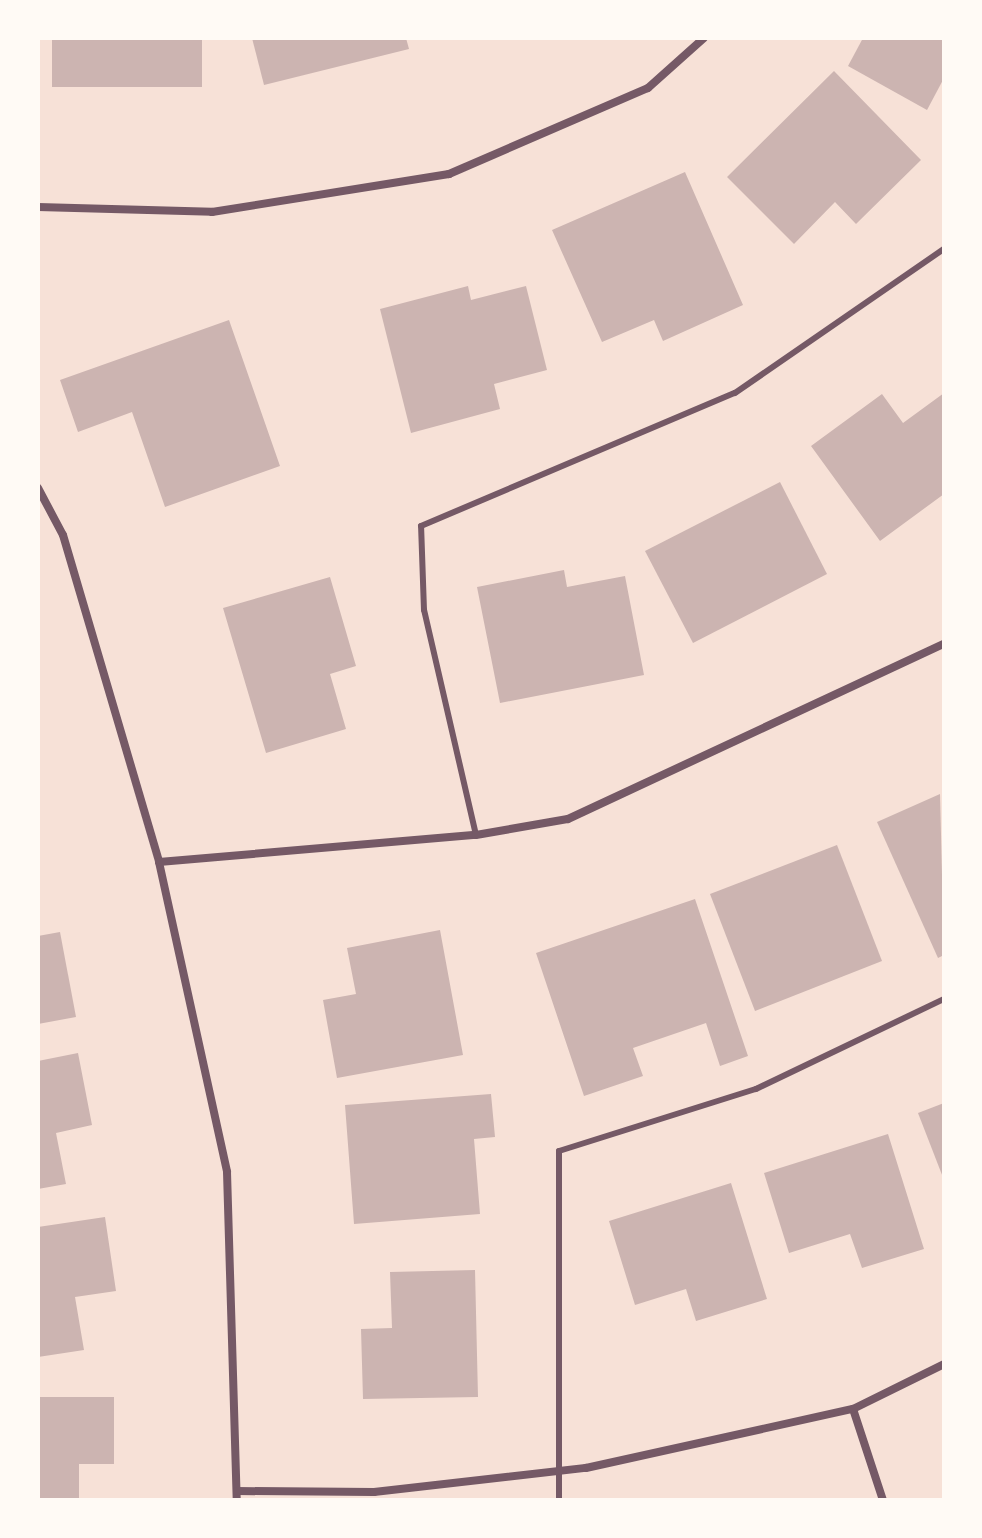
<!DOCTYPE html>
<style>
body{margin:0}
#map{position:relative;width:982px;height:1538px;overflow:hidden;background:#f7e1d7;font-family:"Roboto Condensed",sans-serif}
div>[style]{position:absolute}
.building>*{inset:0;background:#ccb4b1}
.service>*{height:6px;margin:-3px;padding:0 3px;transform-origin:3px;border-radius:3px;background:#755966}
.minor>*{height:8px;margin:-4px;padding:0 4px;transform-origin:4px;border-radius:4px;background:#755966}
span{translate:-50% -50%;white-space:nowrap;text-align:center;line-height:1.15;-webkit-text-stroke:7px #fffaf5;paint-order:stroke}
.frame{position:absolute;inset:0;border:40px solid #fffaf5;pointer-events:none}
</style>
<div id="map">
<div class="building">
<div style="clip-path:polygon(52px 38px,202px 38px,202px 87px,52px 87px)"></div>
<div style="clip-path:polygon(252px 38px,406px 38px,409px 49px,264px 85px)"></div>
<div style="clip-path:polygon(863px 38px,944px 38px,944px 78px,927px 110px,848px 66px)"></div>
<div style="clip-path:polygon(834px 71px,921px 160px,856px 224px,835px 202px,794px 244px,727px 177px)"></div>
<div style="clip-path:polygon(685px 172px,743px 305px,663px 341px,654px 320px,602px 342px,552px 230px)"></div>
<div style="clip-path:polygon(468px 286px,471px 300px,526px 286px,547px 370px,494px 384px,500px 409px,411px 433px,380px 309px)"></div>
<div style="clip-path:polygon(229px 320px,280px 466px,165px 507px,132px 412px,78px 432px,60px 380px)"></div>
<div style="clip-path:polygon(944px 393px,944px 494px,880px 541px,811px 446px,882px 394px,903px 423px)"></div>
<div style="clip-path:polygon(780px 482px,827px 574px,693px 643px,645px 551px)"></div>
<div style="clip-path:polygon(564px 570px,567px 587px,625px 576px,644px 675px,500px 703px,477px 587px)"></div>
<div style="clip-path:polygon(330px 577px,356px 666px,330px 674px,346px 729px,266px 753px,223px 608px)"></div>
<div style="clip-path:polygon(940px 794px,944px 955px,938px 958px,877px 822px)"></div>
<div style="clip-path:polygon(837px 845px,882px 961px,755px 1011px,710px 894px)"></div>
<div style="clip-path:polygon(695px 899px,748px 1056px,720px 1066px,706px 1023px,633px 1048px,643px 1076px,584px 1096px,536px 953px)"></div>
<div style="clip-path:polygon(440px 930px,463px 1055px,337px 1078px,323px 1000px,356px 994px,347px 948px)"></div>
<div style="clip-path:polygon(60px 932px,76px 1017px,38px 1024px,38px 936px)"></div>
<div style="clip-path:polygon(78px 1053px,92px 1125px,56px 1133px,66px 1184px,38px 1189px,38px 1061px)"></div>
<div style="clip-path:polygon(491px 1094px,495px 1137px,474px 1139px,480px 1214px,354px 1224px,345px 1105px)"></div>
<div style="clip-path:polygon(944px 1103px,944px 1180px,918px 1113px)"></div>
<div style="clip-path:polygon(888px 1134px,924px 1249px,862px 1268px,850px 1234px,789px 1253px,764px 1173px)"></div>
<div style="clip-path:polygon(731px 1183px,767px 1299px,696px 1321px,686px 1289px,635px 1305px,609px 1221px)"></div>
<div style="clip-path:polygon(105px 1217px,116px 1291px,75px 1297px,84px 1350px,38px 1357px,38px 1227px)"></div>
<div style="clip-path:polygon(475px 1270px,478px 1397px,363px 1399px,361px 1329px,392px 1328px,390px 1272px)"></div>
<div style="clip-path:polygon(38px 1397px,114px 1397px,114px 1464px,79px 1464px,79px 1500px,38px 1500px)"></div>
</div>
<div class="service">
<div style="left:476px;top:835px;width:231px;rotate:-103deg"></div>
<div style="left:424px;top:610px;width:84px;rotate:-92deg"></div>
<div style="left:421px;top:526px;width:341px;rotate:-23deg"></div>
<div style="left:735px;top:393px;width:254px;rotate:-34.6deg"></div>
<div style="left:559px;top:1500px;width:349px;rotate:-90deg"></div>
<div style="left:559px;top:1151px;width:207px;rotate:-17.5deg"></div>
<div style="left:756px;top:1089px;width:208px;rotate:-25.6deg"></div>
</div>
<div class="minor">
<div style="left:38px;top:207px;width:174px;rotate:1.6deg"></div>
<div style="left:212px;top:212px;width:240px;rotate:-9.1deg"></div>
<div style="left:449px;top:174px;width:217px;rotate:-23.4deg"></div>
<div style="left:648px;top:88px;width:75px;rotate:-41.8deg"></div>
<div style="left:38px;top:488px;width:53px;rotate:62deg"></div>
<div style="left:63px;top:535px;width:341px;rotate:73.6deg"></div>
<div style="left:159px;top:862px;width:317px;rotate:77.6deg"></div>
<div style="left:227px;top:1172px;width:328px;rotate:88.3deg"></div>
<div style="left:159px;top:862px;width:318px;rotate:-4.9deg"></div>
<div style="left:476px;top:835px;width:93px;rotate:-9.9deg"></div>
<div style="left:568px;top:819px;width:415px;rotate:-25deg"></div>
<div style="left:853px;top:1409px;width:96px;rotate:71.8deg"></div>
<div style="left:237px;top:1491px;width:137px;rotate:0.4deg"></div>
<div style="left:374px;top:1492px;width:213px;rotate:-6.5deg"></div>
<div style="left:586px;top:1468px;width:273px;rotate:-12.5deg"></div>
<div style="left:853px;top:1409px;width:102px;rotate:-26.3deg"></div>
</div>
<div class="frame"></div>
</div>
